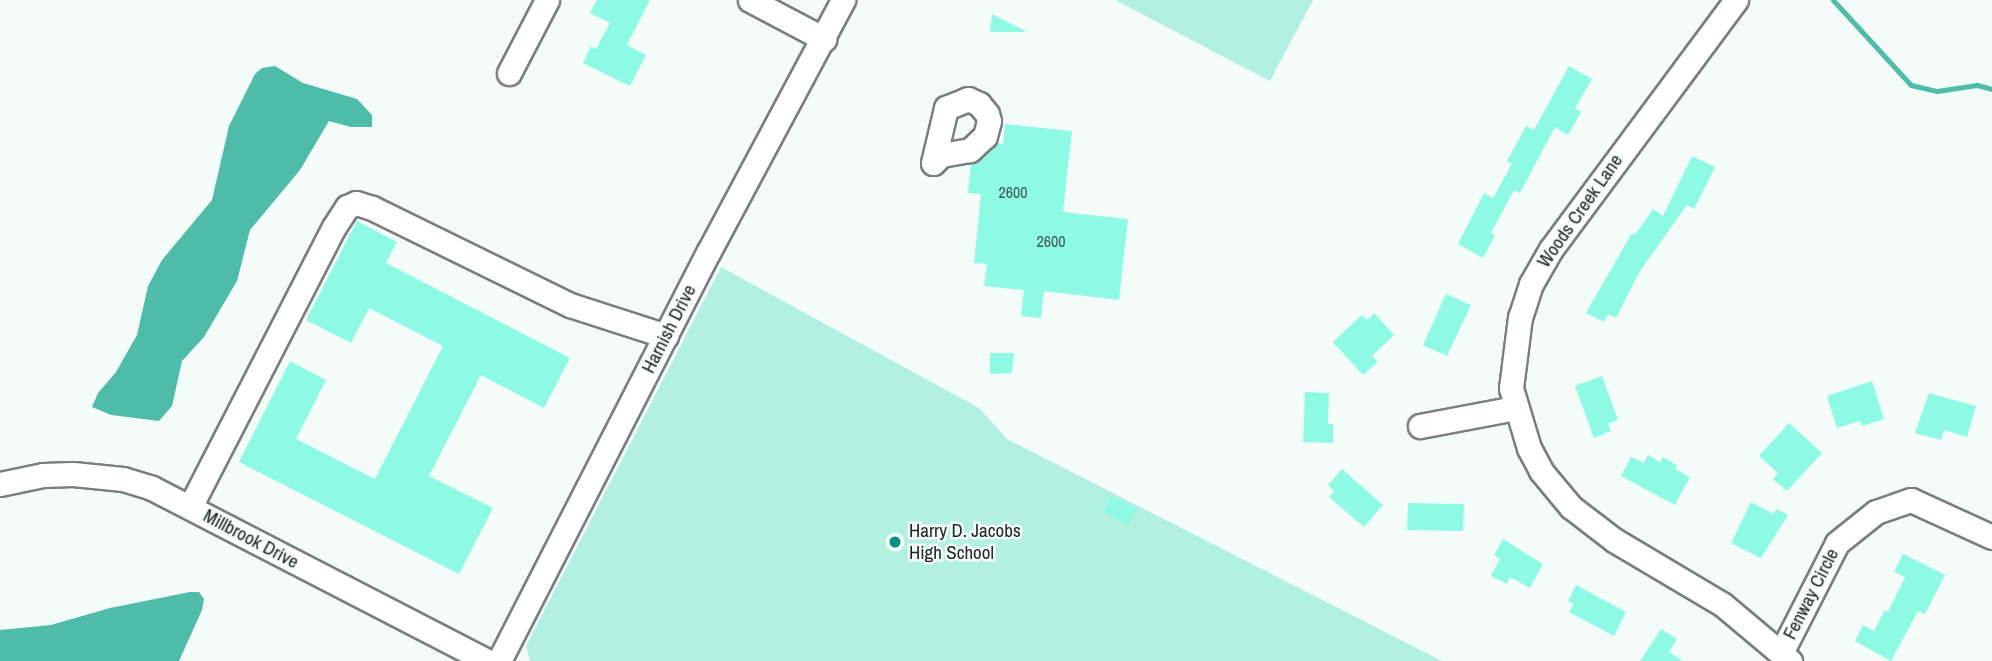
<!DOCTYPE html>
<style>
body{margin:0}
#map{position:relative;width:1992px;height:661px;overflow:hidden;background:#f4fcfa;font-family:"Archivo Narrow",sans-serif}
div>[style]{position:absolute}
.green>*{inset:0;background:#b2f0e2}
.water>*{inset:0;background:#4ebca9}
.stream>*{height:5px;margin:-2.5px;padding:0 2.5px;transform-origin:2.5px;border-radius:2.5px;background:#4ebca9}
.building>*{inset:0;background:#8efae4}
.roads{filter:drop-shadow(2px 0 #787f7e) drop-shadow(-2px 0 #787f7e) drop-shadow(0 2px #787f7e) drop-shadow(0 -2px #787f7e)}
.minor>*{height:23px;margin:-11.5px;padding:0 11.5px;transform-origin:11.5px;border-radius:11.5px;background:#fff}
.dots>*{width:19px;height:19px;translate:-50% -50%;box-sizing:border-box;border:4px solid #f4fcfa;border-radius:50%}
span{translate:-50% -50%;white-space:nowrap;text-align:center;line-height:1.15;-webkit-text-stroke:5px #f4fcfa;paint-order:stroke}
.number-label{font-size:16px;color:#3e5c56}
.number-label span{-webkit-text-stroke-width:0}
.street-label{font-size:19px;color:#242727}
.poi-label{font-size:19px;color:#242727}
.left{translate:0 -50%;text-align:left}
</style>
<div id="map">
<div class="green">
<div style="clip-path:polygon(1115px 0,1313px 0,1270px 81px)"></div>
<div style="clip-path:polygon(721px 267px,979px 408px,1007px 439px,1442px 661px,530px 661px,526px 646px)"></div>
</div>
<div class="water">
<div style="clip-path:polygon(275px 66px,303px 83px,357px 99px,372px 115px,372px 127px,351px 127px,329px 121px,300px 170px,250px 230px,237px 281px,204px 337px,182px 361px,172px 406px,159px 421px,111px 415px,92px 407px,98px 393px,116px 372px,137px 335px,148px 286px,162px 260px,212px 200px,229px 126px,255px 74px,262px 68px)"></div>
<div style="clip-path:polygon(190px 592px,199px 592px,204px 599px,202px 610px,179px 661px,0 661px,0 630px,51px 625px,110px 608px)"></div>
</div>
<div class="stream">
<div style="left:1833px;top:0;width:115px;rotate:47.5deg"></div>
<div style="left:1911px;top:85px;width:27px;rotate:13deg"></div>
<div style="left:1937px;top:91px;width:40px;rotate:-8.5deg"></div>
<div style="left:1977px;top:85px;width:16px;rotate:15deg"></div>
</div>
<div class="building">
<div style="clip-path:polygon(597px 0,650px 0,627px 45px,646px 55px,630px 86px,583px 63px,591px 46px,596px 49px,610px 23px,590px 13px)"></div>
<div style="clip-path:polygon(992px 14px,1027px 32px,990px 32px)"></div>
<div style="clip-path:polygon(1569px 66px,1592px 79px,1575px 108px,1581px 112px,1568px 135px,1555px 127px,1520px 193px,1514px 190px,1491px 233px,1495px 235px,1483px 258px,1458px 244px,1484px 193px,1493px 198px,1512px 164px,1507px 161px,1526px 126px,1534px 130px)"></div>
<div style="clip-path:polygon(1005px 124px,1072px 131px,1063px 212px,1128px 219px,1119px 300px,1044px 291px,1041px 318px,1021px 316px,1024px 290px,984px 286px,987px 264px,974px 263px,981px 194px,968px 193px,971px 164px,997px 143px,1003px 144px)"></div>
<div style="clip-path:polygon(1692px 156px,1715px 167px,1694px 209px,1687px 205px,1640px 271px,1616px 318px,1608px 314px,1604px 322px,1586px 313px,1632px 233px,1635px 235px,1653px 209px,1663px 216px)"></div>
<div style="clip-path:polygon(357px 221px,397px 242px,386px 263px,570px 358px,544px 408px,481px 375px,429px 476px,493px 508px,459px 574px,239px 462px,290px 361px,326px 380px,296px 439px,375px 479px,443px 346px,369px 308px,351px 343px,306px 320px)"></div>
<div style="clip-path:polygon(1446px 294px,1471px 305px,1447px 356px,1423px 345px)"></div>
<div style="clip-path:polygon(1374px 313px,1394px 335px,1372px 356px,1378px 362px,1363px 375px,1333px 342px,1362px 315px,1367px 320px)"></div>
<div style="clip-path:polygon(990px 353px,1014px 353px,1012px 373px,990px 374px)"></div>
<div style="clip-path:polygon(1602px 376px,1618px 420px,1608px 424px,1611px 431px,1594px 438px,1575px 386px)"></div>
<div style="clip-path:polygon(1872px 381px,1884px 419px,1862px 426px,1860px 421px,1837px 428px,1827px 396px)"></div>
<div style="clip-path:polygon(1305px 392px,1329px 393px,1328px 424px,1333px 424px,1333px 443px,1303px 442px)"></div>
<div style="clip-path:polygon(1929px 393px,1976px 406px,1967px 437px,1944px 430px,1941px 440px,1915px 433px)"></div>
<div style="clip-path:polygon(1789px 423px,1822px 453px,1787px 491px,1773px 479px,1778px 473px,1759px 456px)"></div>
<div style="clip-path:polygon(1648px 455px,1660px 462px,1663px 457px,1677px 465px,1675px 469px,1690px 477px,1675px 505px,1621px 476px,1631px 457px,1644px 463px)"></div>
<div style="clip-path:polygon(1342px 469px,1383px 505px,1364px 527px,1329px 497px,1334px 491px,1328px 485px)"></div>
<div style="clip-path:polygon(1111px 496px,1137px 509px,1128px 525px,1103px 512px)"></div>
<div style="clip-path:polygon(1751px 502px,1774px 514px,1776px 509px,1788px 515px,1761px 558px,1731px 543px)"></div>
<div style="clip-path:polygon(1408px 503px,1464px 504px,1463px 531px,1407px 530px)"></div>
<div style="clip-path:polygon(1503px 539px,1543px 564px,1530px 588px,1510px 577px,1507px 584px,1491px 576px,1500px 559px,1494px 555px)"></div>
<div style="clip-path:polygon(1903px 554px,1945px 575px,1925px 614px,1918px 611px,1891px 661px,1855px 641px,1863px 625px,1874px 631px,1885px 610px,1888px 612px,1905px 577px,1894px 572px)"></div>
<div style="clip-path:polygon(1576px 585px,1626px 612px,1614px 636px,1569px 612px,1574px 604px,1568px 601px)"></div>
<div style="clip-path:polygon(1661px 629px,1677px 639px,1669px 652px,1683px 661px,1640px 661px)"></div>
</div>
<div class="roads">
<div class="minor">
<div style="left:750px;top:0;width:84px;rotate:27.8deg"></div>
<div style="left:1736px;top:0;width:310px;rotate:126.6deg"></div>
<div style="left:1551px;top:249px;width:40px;rotate:119.7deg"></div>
<div style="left:1531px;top:284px;width:35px;rotate:108deg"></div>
<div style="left:1520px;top:317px;width:72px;rotate:97.2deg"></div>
<div style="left:1511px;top:388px;width:63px;rotate:73.3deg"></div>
<div style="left:1529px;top:448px;width:26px;rotate:62deg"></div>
<div style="left:1541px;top:471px;width:47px;rotate:50.2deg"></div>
<div style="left:1571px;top:507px;width:54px;rotate:37.5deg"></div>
<div style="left:1614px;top:540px;width:126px;rotate:30.7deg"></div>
<div style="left:1722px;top:604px;width:89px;rotate:40deg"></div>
<div style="left:509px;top:73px;width:82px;rotate:-62.5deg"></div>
<div style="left:968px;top:99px;width:12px;rotate:24deg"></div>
<div style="left:979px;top:104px;width:13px;rotate:51deg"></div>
<div style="left:987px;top:114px;width:7px;rotate:74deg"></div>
<div style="left:989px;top:121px;width:16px;rotate:105deg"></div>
<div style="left:985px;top:136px;width:21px;rotate:137deg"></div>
<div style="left:970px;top:150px;width:29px;rotate:170deg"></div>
<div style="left:941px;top:155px;width:11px;rotate:135deg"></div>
<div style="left:933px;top:163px;width:57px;rotate:-76.7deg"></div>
<div style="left:946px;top:108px;width:24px;rotate:-22deg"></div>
<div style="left:1420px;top:426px;width:97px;rotate:-10.7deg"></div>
<div style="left:0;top:484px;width:44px;rotate:-11.8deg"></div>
<div style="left:43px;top:475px;width:30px;rotate:-2deg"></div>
<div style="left:73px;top:474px;width:50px;rotate:5.7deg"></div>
<div style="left:123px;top:479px;width:30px;rotate:17deg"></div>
<div style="left:152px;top:488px;width:377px;rotate:27.3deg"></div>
<div style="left:190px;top:507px;width:315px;rotate:-62.8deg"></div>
<div style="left:334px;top:227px;width:24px;rotate:-57deg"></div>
<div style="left:347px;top:207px;width:10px;rotate:-24deg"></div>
<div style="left:356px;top:203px;width:17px;rotate:17deg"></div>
<div style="left:372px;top:208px;width:220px;rotate:26.1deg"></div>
<div style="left:570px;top:305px;width:101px;rotate:17.9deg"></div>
<div style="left:1781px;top:653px;width:123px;rotate:-63deg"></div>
<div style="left:1837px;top:543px;width:50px;rotate:-38.5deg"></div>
<div style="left:1876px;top:512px;width:37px;rotate:-19deg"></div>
<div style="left:1911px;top:500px;width:89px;rotate:24.6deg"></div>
<div style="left:499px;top:661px;width:461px;rotate:-62.9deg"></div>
<div style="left:709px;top:251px;width:285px;rotate:-61.9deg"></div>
</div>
</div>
<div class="dots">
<div style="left:895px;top:542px;background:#009280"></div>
</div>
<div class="number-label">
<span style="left:1013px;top:192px">2600</span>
<span style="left:1051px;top:241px">2600</span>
</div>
<div class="street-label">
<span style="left:1580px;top:211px;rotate:-55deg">Woods Creek Lane</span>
<span style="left:669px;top:329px;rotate:-63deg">Harnish Drive</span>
<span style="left:251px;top:539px;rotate:28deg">Millbrook Drive</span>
<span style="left:1811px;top:594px;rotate:-63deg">Fenway Circle</span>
</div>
<div class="poi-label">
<span class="left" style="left:909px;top:542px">Harry D. Jacobs<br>High School</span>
</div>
</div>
